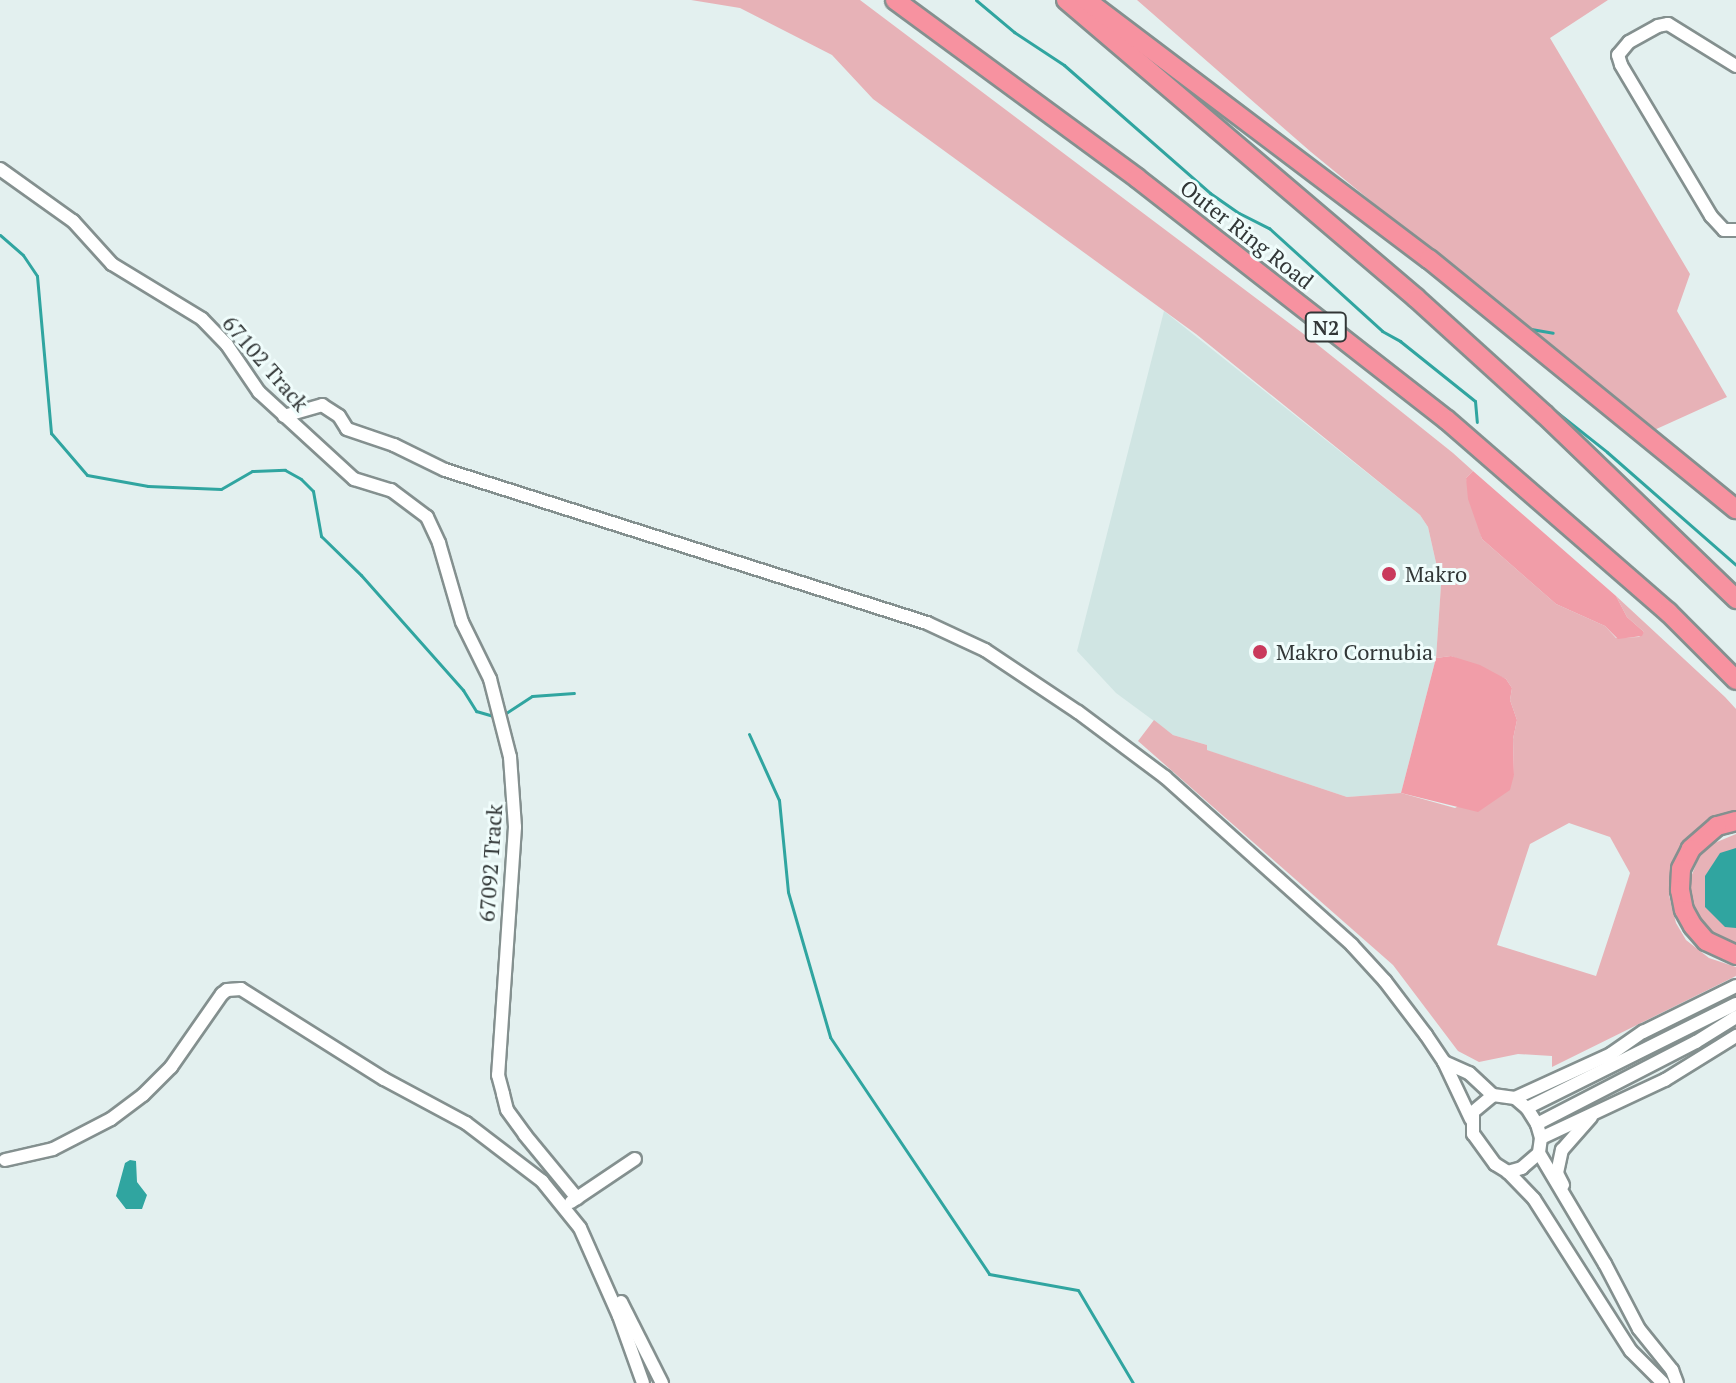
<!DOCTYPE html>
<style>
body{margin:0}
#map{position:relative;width:1736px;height:1383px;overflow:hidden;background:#e3f0ef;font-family:"PT Serif",serif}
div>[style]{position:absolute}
.built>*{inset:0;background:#d0e5e3}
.green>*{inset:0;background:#e7b2b7}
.forest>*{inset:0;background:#f19da8}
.water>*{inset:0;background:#30a5a0}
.stream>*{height:3px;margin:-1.5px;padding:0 1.5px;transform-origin:1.5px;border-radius:1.5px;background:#30a5a0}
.roads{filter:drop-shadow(2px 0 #84908f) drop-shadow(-2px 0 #84908f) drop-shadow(0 2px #84908f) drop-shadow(0 -2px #84908f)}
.minor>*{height:12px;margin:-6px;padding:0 6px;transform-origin:6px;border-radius:6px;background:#fff}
.highway>*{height:18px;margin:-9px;padding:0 9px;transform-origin:9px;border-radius:9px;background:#f792a0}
.dots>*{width:22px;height:22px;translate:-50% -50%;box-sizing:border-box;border:4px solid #f0fdfc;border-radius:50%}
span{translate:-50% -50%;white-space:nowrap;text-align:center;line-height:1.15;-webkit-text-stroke:6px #f0fdfc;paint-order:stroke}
.shield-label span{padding:2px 6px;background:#f0fdfc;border:2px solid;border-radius:6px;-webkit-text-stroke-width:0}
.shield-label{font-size:20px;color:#323737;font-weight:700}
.street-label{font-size:22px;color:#323737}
.poi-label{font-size:22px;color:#323737}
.left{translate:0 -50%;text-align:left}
</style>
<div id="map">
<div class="built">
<div style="clip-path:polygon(1164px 311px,1420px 515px,1428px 527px,1441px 585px,1436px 658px,1401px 793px,1347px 797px,1206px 750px,1207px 745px,1173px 735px,1116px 693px,1077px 651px)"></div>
</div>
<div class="green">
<div style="clip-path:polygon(evenodd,691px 0,860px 0,1313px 341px,1453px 453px,1473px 471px,1466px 478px,1482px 539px,1556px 604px,1605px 626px,1616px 638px,1639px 637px,1644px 632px,1627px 617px,1616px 596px,1725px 697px,1736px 709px,1736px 814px,1710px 823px,1687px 841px,1673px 866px,1669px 895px,1676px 923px,1686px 940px,1709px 958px,1736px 967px,1736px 976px,1552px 1067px,1552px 1056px,1518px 1054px,1479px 1062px,1458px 1051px,1393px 965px,1138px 741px,1154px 720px,1173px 735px,1207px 745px,1207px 750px,1347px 797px,1401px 793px,1455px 808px,1514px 775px,1513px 739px,1517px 720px,1510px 700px,1512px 688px,1506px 679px,1451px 656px,1436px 658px,1441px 585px,1428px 527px,1420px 515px,1196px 334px,873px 99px,832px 55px,740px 8px,691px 0,1569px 823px,1610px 837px,1630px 873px,1596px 976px,1497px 945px,1530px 844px,1569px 823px)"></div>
<div style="clip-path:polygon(1137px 0,1608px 0,1550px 38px,1690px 274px,1677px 311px,1727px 397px,1652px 431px,1311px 152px)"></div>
<div style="clip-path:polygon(1736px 834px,1736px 948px,1704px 932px,1689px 900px,1689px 882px,1699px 857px,1712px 844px)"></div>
</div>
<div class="forest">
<div style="clip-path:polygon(1473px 471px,1616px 596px,1627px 617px,1644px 632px,1642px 636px,1618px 639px,1605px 626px,1556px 604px,1482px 539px,1468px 499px,1466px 478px)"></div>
<div style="clip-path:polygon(1451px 656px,1480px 665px,1506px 679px,1512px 688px,1510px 700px,1517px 720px,1513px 739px,1514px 775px,1510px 790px,1478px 812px,1401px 793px,1436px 658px)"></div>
</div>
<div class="water">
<div style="clip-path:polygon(1736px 848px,1736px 928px,1725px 927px,1705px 907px,1705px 876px,1720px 853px)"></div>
<div style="clip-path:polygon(130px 1160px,136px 1161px,137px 1182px,147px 1195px,142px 1209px,126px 1209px,116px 1196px,125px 1163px)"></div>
</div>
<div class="stream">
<div style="left:976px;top:0;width:50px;rotate:40.1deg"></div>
<div style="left:1014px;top:32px;width:60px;rotate:33.4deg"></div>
<div style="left:1064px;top:65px;width:194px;rotate:41.2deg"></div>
<div style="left:1210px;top:193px;width:35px;rotate:35deg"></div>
<div style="left:1239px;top:213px;width:34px;rotate:27deg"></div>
<div style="left:1269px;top:228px;width:153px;rotate:42.3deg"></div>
<div style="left:1382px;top:331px;width:21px;rotate:29deg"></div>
<div style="left:1400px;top:341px;width:96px;rotate:38.7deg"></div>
<div style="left:1475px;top:401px;width:21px;rotate:85deg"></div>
<div style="left:0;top:235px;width:30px;rotate:41deg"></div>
<div style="left:23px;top:255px;width:25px;rotate:56deg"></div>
<div style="left:37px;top:276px;width:158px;rotate:84.9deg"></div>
<div style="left:51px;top:433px;width:55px;rotate:49.4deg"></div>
<div style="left:87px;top:475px;width:62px;rotate:10.2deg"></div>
<div style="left:148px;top:486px;width:73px;rotate:2.4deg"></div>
<div style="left:221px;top:489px;width:36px;rotate:-30deg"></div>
<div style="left:252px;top:471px;width:33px;rotate:-2deg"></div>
<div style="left:285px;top:470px;width:18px;rotate:29deg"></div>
<div style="left:301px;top:479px;width:17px;rotate:45deg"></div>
<div style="left:313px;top:491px;width:46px;rotate:79.9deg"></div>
<div style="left:321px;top:536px;width:56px;rotate:44.3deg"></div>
<div style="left:361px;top:575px;width:154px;rotate:48.4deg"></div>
<div style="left:463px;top:690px;width:25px;rotate:58deg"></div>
<div style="left:476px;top:711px;width:18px;rotate:16deg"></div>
<div style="left:1531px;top:329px;width:22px;rotate:10deg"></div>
<div style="left:1544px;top:402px;width:80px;rotate:38.4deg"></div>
<div style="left:1607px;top:452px;width:171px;rotate:41.2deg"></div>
<div style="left:506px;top:713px;width:31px;rotate:-33deg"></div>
<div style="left:532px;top:696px;width:42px;rotate:-4.1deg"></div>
<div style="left:749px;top:734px;width:72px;rotate:65.6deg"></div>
<div style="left:779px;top:800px;width:92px;rotate:84.4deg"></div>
<div style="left:788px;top:892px;width:151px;rotate:73.8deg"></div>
<div style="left:830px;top:1037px;width:285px;rotate:56.1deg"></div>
<div style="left:989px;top:1274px;width:90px;rotate:10.2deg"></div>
<div style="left:1078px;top:1290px;width:108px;rotate:59.4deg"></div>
</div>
<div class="roads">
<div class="minor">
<div style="left:1736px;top:66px;width:80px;rotate:-148.3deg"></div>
<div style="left:1668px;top:24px;width:10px;rotate:169deg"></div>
<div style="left:1658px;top:26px;width:33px;rotate:151deg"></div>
<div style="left:1629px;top:42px;width:17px;rotate:130deg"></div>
<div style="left:1618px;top:55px;width:10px;rotate:73deg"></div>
<div style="left:1621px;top:65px;width:176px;rotate:59.2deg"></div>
<div style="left:1711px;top:216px;width:19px;rotate:47deg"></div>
<div style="left:1724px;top:230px;width:12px"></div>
<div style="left:0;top:169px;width:90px;rotate:35.5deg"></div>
<div style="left:73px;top:221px;width:58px;rotate:47.8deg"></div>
<div style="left:112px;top:264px;width:105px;rotate:31.4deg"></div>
<div style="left:202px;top:319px;width:36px;rotate:46deg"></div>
<div style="left:227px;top:345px;width:57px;rotate:55.8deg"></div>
<div style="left:259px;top:392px;width:129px;rotate:42.5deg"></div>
<div style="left:354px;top:479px;width:39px;rotate:17deg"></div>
<div style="left:391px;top:490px;width:45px;rotate:36.9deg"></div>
<div style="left:427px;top:517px;width:29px;rotate:65deg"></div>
<div style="left:439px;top:543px;width:82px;rotate:73.8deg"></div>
<div style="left:462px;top:622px;width:64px;rotate:63.8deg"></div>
<div style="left:490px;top:679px;width:81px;rotate:75.6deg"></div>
<div style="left:510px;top:757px;width:70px;rotate:85.9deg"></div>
<div style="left:515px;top:827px;width:249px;rotate:93.9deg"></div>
<div style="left:498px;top:1075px;width:20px;rotate:75deg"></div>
<div style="left:503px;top:1094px;width:16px;rotate:76deg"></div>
<div style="left:507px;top:1110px;width:31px;rotate:54deg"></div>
<div style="left:525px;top:1135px;width:82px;rotate:50.5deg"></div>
<div style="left:284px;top:416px;width:40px;rotate:-16deg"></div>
<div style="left:322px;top:405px;width:20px;rotate:33deg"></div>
<div style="left:339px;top:416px;width:15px;rotate:58deg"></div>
<div style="left:347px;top:429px;width:50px;rotate:18.8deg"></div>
<div style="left:394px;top:445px;width:57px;rotate:26.1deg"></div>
<div style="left:445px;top:470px;width:506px;rotate:17.61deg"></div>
<div style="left:927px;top:623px;width:64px;rotate:25deg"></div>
<div style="left:985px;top:650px;width:112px;rotate:33.7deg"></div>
<div style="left:1078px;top:712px;width:109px;rotate:36.8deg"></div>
<div style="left:1165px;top:777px;width:251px;rotate:41.9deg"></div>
<div style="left:1352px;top:945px;width:49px;rotate:47.5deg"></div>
<div style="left:1385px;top:981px;width:68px;rotate:52.8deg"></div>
<div style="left:1426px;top:1035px;width:32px;rotate:56deg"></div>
<div style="left:1444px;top:1062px;width:63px;rotate:64.7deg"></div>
<div style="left:1444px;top:1062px;width:27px;rotate:24deg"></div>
<div style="left:1469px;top:1073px;width:33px;rotate:43deg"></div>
<div style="left:1493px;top:1095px;width:22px;rotate:8deg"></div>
<div style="left:1515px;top:1098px;width:16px;rotate:40deg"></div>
<div style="left:1527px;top:1108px;width:19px;rotate:58deg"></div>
<div style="left:1537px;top:1124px;width:15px;rotate:74deg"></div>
<div style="left:1541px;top:1138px;width:15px;rotate:98deg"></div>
<div style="left:1539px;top:1153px;width:23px;rotate:139deg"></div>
<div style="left:1522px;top:1168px;width:15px;rotate:164deg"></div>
<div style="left:1508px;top:1172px;width:15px;rotate:-148deg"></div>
<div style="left:1495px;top:1164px;width:37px;rotate:-126deg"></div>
<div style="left:1473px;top:1134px;width:22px;rotate:-90deg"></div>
<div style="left:1473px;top:1112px;width:26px;rotate:-40deg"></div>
<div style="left:1515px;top:1098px;width:106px;rotate:-24.6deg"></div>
<div style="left:1611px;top:1054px;width:39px;rotate:-35deg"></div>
<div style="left:1643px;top:1032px;width:104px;rotate:-26.3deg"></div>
<div style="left:1527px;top:1108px;width:233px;rotate:-26.5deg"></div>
<div style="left:1537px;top:1124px;width:179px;rotate:-27.3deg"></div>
<div style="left:1696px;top:1042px;width:47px;rotate:-32deg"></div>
<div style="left:1541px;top:1138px;width:137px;rotate:-25.1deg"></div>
<div style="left:1665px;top:1080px;width:84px;rotate:-31.8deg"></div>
<div style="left:1539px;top:1153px;width:129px;rotate:59.3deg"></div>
<div style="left:1605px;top:1264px;width:73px;rotate:62.4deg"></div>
<div style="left:1639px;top:1329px;width:53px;rotate:51.2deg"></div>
<div style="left:1672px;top:1370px;width:14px;rotate:69deg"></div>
<div style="left:5px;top:1160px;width:49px;rotate:-12.9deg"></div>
<div style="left:53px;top:1149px;width:65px;rotate:-27.3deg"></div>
<div style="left:111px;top:1119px;width:40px;rotate:-37deg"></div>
<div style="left:143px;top:1095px;width:40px;rotate:-45deg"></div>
<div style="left:171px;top:1067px;width:89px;rotate:-55.1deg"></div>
<div style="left:222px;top:994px;width:6px;rotate:-39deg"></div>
<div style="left:227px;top:990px;width:14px;rotate:-4deg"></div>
<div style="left:241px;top:989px;width:169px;rotate:32.2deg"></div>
<div style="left:384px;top:1079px;width:93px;rotate:28.2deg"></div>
<div style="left:466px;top:1123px;width:96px;rotate:37.3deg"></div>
<div style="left:542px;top:1181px;width:60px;rotate:51deg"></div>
<div style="left:580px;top:1228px;width:96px;rotate:66.1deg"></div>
<div style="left:619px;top:1316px;width:71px;rotate:70.3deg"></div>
<div style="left:1508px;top:1172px;width:37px;rotate:46deg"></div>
<div style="left:1534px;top:1199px;width:180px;rotate:57.5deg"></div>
<div style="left:1631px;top:1351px;width:45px;rotate:45deg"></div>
<div style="left:1563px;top:1185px;width:13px;rotate:-117deg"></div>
<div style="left:1557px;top:1173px;width:24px;rotate:-78deg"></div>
<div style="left:1562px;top:1150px;width:44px;rotate:-48.7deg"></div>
<div style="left:571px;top:1202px;width:77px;rotate:-33.9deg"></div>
<div style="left:621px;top:1302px;width:91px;rotate:63.2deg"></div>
</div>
<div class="highway">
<div style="left:895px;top:0;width:300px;rotate:36.3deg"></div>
<div style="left:1137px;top:178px;width:393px;rotate:38deg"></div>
<div style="left:1447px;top:420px;width:293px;rotate:41deg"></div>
<div style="left:1668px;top:612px;width:96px;rotate:45deg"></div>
<div style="left:1066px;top:0;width:460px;rotate:40.4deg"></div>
<div style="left:1416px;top:298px;width:173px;rotate:42.2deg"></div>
<div style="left:1544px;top:414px;width:267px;rotate:43.9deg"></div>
<div style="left:1086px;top:0;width:430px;rotate:37.1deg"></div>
<div style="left:1429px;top:259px;width:396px;rotate:39.2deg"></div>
<div style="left:1736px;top:821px;width:20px;rotate:165deg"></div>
<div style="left:1717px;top:826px;width:35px;rotate:139deg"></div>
<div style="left:1691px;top:849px;width:22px;rotate:117deg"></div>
<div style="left:1681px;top:869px;width:21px;rotate:93deg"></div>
<div style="left:1680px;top:890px;width:20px;rotate:79deg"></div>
<div style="left:1684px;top:910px;width:18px;rotate:61deg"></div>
<div style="left:1693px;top:926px;width:20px;rotate:49deg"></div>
<div style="left:1706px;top:941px;width:33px;rotate:25deg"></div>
</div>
</div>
<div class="dots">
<div style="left:1389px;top:574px;background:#c93a5c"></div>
<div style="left:1260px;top:652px;background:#c93a5c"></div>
</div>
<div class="shield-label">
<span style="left:1326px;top:327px">N2</span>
</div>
<div class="street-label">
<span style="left:1247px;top:234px;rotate:38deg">Outer Ring Road</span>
<span style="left:266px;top:363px;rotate:49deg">67102 Track</span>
<span style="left:490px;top:863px;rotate:-86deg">67092 Track</span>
</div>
<div class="poi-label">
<span class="left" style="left:1405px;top:574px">Makro</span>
<span class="left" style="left:1276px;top:652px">Makro Cornubia</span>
</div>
</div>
